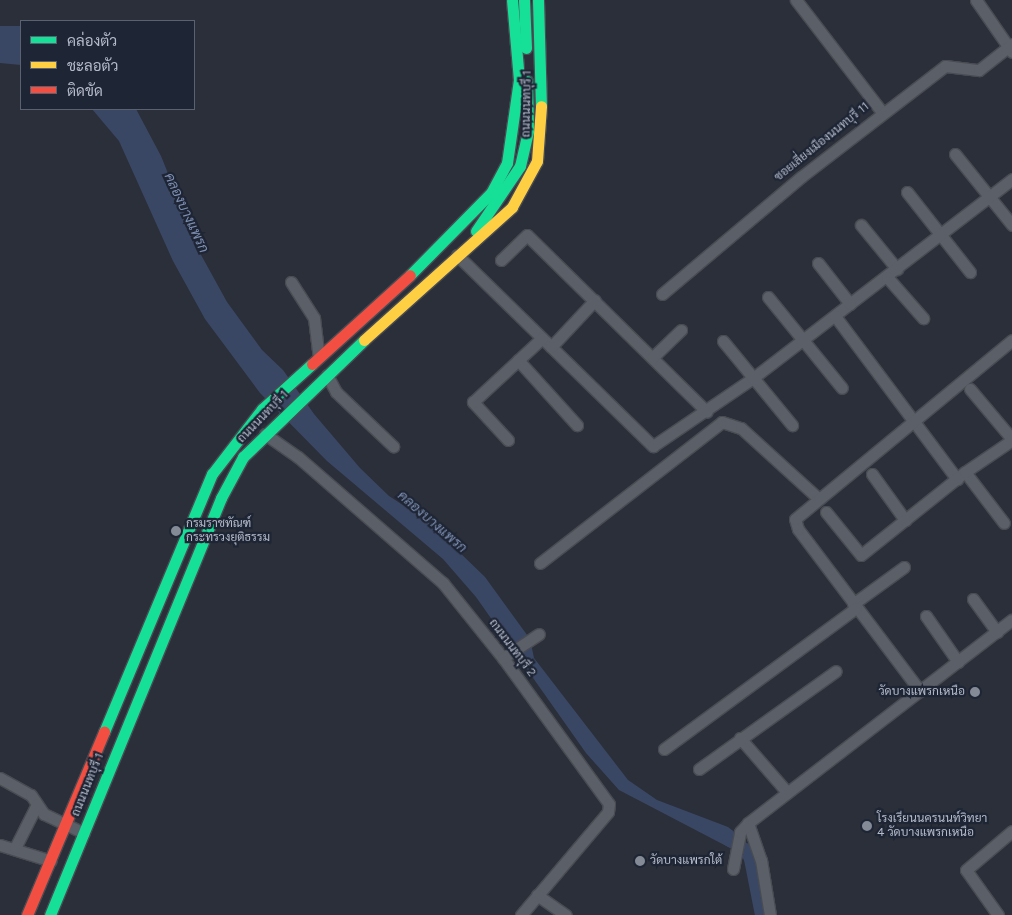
<!DOCTYPE html>
<meta charset="utf-8">
<style>
body{margin:0}
#map{position:relative;width:1012px;height:915px;overflow:hidden;background:#2b2f39;font-family:Figtree,Sarabun,sans-serif}
div>[style]{position:absolute}
.water>*{inset:0;background:#3a4764}
.canal>*{height:12px;margin:-6px;padding:0 6px;transform-origin:6px;border-radius:6px;background:#3a4764}
.roads{filter:drop-shadow(1px 0 #494c53) drop-shadow(-1px 0 #494c53) drop-shadow(0 1px #494c53) drop-shadow(0 -1px #494c53)}
.street>*{height:11px;margin:-5.5px;padding:0 5.5px;transform-origin:5.5px;border-radius:5.5px;background:#5b5f67}
.fast>*{height:11px;margin:-5.5px;padding:0 5.5px;transform-origin:5.5px;border-radius:5.5px;background:#16e098}
.slow>*{height:11px;margin:-5.5px;padding:0 5.5px;transform-origin:5.5px;border-radius:5.5px;background:#ffcf43}
.jam>*{height:11px;margin:-5.5px;padding:0 5.5px;transform-origin:5.5px;border-radius:5.5px;background:#f24e42}
.dots>*{width:14px;height:14px;translate:-50% -50%;box-sizing:border-box;border:2px solid #1e2534;border-radius:50%}
span{translate:-50% -50%;white-space:nowrap;text-align:center;line-height:1.15;-webkit-text-stroke:4.5px #1e2534;paint-order:stroke}
.street-label{font-size:12px;color:#b5bbca}
.poi-label{font-size:12px;color:#b5bbca}
.left{translate:0 -50%;text-align:left}
.right{translate:-100% -50%;text-align:right}
.water-label{font-size:14px;color:#7d8eb1;font-style:italic}
.legend{position:absolute;left:20px;top:20px;width:175px;height:90px;box-sizing:border-box;background:#1e2534;border:1px solid #5a6170;margin:0;padding:6px 9px;list-style:none;font-size:15px;color:#b5bbca}
.legend li{display:flex;align-items:center;gap:10px;height:25px}
.legend b{width:25px;border:1px solid #5a6170}
</style>
<div id="map">
<div class="water">
<div style="clip-path:polygon(0 26px,21px 26px,21px 65px,0 63px)"></div>
<div style="clip-path:polygon(92px 109px,136px 109px,161px 156px,200px 253px,227px 302px,262px 350px,283px 370px,314px 414px,360px 468px,389px 496px,426px 520px,485px 577px,530px 639px,534px 658px,628px 780px,657px 800px,728px 827px,737px 834px,732px 849px,619px 790px,586px 753px,476px 597px,443px 559px,327px 461px,260px 393px,205px 319px,173px 261px,119px 141px)"></div>
</div>
<div class="canal">
<div style="left:728px;top:840px;width:19px;rotate:28deg"></div>
<div style="left:745px;top:849px;width:11px;rotate:63deg"></div>
<div style="left:750px;top:859px;width:57px;rotate:78.9deg"></div>
</div>
<div class="roads">
<div class="street">
<div style="left:796px;top:0;width:141px;rotate:52.5deg"></div>
<div style="left:976px;top:0;width:63px;rotate:55.3deg"></div>
<div style="left:955px;top:154px;width:91px;rotate:51.2deg"></div>
<div style="left:907px;top:192px;width:102px;rotate:51.8deg"></div>
<div style="left:861px;top:225px;width:57px;rotate:50.7deg"></div>
<div style="left:457px;top:255px;width:274px;rotate:44.3deg"></div>
<div style="left:653px;top:446px;width:121px;rotate:-34.2deg"></div>
<div style="left:753px;top:378px;width:327px;rotate:-37.5deg"></div>
<div style="left:501px;top:260px;width:36px;rotate:-44deg"></div>
<div style="left:527px;top:235px;width:252px;rotate:44.5deg"></div>
<div style="left:818px;top:263px;width:52px;rotate:52deg"></div>
<div style="left:887px;top:277px;width:55px;rotate:48.7deg"></div>
<div style="left:291px;top:282px;width:43px;rotate:57.4deg"></div>
<div style="left:314px;top:318px;width:38px;rotate:83deg"></div>
<div style="left:662px;top:294px;width:182px;rotate:-40.1deg"></div>
<div style="left:801px;top:177px;width:182px;rotate:-37.6deg"></div>
<div style="left:945px;top:66px;width:34px;rotate:7deg"></div>
<div style="left:979px;top:70px;width:42px;rotate:-38.2deg"></div>
<div style="left:768px;top:297px;width:117px;rotate:50.9deg"></div>
<div style="left:835px;top:316px;width:204px;rotate:53.2deg"></div>
<div style="left:723px;top:341px;width:109px;rotate:50.6deg"></div>
<div style="left:551px;top:347px;width:64px;rotate:-46.9deg"></div>
<div style="left:653px;top:357px;width:39px;rotate:-44deg"></div>
<div style="left:518px;top:360px;width:88px;rotate:47.8deg"></div>
<div style="left:327px;top:375px;width:19px;rotate:62deg"></div>
<div style="left:336px;top:392px;width:79px;rotate:43.5deg"></div>
<div style="left:970px;top:389px;width:65px;rotate:50deg"></div>
<div style="left:265px;top:434px;width:40px;rotate:34.9deg"></div>
<div style="left:298px;top:457px;width:192px;rotate:41deg"></div>
<div style="left:443px;top:583px;width:96px;rotate:51.3deg"></div>
<div style="left:503px;top:658px;width:180px;rotate:54deg"></div>
<div style="left:609px;top:804px;width:8px;rotate:97deg"></div>
<div style="left:608px;top:812px;width:135px;rotate:130.2deg"></div>
<div style="left:508px;top:440px;width:52px;rotate:-132.6deg"></div>
<div style="left:473px;top:402px;width:94px;rotate:-42.8deg"></div>
<div style="left:965px;top:472px;width:64px;rotate:52.6deg"></div>
<div style="left:872px;top:474px;width:57px;rotate:54.3deg"></div>
<div style="left:826px;top:512px;width:55px;rotate:50.9deg"></div>
<div style="left:861px;top:555px;width:133px;rotate:-38.6deg"></div>
<div style="left:965px;top:472px;width:57px;rotate:-34.2deg"></div>
<div style="left:540px;top:563px;width:230px;rotate:-37.8deg"></div>
<div style="left:722px;top:422px;width:20px;rotate:18deg"></div>
<div style="left:741px;top:428px;width:104px;rotate:42.3deg"></div>
<div style="left:973px;top:599px;width:41px;rotate:54deg"></div>
<div style="left:853px;top:604px;width:63px;rotate:-36deg"></div>
<div style="left:926px;top:616px;width:56px;rotate:55.2deg"></div>
<div style="left:503px;top:658px;width:43px;rotate:-33.7deg"></div>
<div style="left:920px;top:691px;width:203px;rotate:-127deg"></div>
<div style="left:798px;top:529px;width:10px;rotate:-107deg"></div>
<div style="left:795px;top:519px;width:281px;rotate:-39.5deg"></div>
<div style="left:740px;top:738px;width:72px;rotate:49deg"></div>
<div style="left:664px;top:749px;width:238px;rotate:-36.3deg"></div>
<div style="left:699px;top:769px;width:168px;rotate:-35.6deg"></div>
<div style="left:0;top:778px;width:35px;rotate:29deg"></div>
<div style="left:31px;top:795px;width:23px;rotate:56deg"></div>
<div style="left:44px;top:814px;width:44px;rotate:25.4deg"></div>
<div style="left:748px;top:823px;width:39px;rotate:71deg"></div>
<div style="left:761px;top:860px;width:56px;rotate:80.7deg"></div>
<div style="left:0;top:845px;width:53px;rotate:17.4deg"></div>
<div style="left:15px;top:848px;width:49px;rotate:-63.4deg"></div>
<div style="left:733px;top:869px;width:38px;rotate:-79deg"></div>
<div style="left:740px;top:832px;width:12px;rotate:-48deg"></div>
<div style="left:748px;top:823px;width:333px;rotate:-37.6deg"></div>
<div style="left:537px;top:895px;width:35px;rotate:35deg"></div>
<div style="left:998px;top:915px;width:55px;rotate:-125.4deg"></div>
<div style="left:966px;top:870px;width:60px;rotate:-40.3deg"></div>
</div>
<div class="fast">
<div style="left:524px;top:0;width:48px;rotate:87.6deg"></div>
<div style="left:538px;top:0;width:106px;rotate:88.4deg"></div>
<div style="left:476px;top:231px;width:78px;rotate:-55.9deg"></div>
<div style="left:520px;top:166px;width:37px;rotate:-77deg"></div>
<div style="left:528px;top:130px;width:49px;rotate:-91.2deg"></div>
<div style="left:410px;top:275px;width:115px;rotate:-45.4deg"></div>
<div style="left:491px;top:193px;width:34px;rotate:-62deg"></div>
<div style="left:507px;top:163px;width:84px;rotate:-81.8deg"></div>
<div style="left:519px;top:80px;width:80px;rotate:-95deg"></div>
<div style="left:104px;top:732px;width:280px;rotate:-67.3deg"></div>
<div style="left:212px;top:474px;width:82px;rotate:-52.4deg"></div>
<div style="left:262px;top:409px;width:67px;rotate:-42deg"></div>
<div style="left:50px;top:915px;width:451px;rotate:-67.7deg"></div>
<div style="left:221px;top:498px;width:47px;rotate:-61.8deg"></div>
<div style="left:243px;top:457px;width:168px;rotate:-44deg"></div>
</div>
<div class="slow">
<div style="left:364px;top:340px;width:199px;rotate:-41.9deg"></div>
<div style="left:512px;top:207px;width:52px;rotate:-61.5deg"></div>
<div style="left:537px;top:161px;width:55px;rotate:-85.8deg"></div>
</div>
<div class="jam">
<div style="left:312px;top:364px;width:132px;rotate:-42.2deg"></div>
<div style="left:27px;top:915px;width:199px;rotate:-67.2deg"></div>
</div>
</div>
<div class="dots">
<div style="left:176px;top:531px;background:#858a97"></div>
<div style="left:975px;top:692px;background:#858a97"></div>
<div style="left:867px;top:826px;background:#858a97"></div>
<div style="left:640px;top:861px;background:#858a97"></div>
</div>
<div class="street-label">
<span style="left:527px;top:104px;rotate:-89deg">ถนนนนทบุรี 1</span>
<span style="left:822px;top:142px;rotate:-39deg">ซอยเลี่ยงเมืองนนทบุรี 11</span>
<span style="left:263px;top:417px;rotate:-46deg">ถนนนนทบุรี 1</span>
<span style="left:512px;top:648px;rotate:53deg">ถนนนนทบุรี 2</span>
<span style="left:88px;top:785px;rotate:-68deg">ถนนนนทบุรี 1</span>
</div>
<div class="poi-label">
<span class="left" style="left:186px;top:531px">กรมราชทัณฑ์<br>กระทรวงยุติธรรม</span>
<span class="right" style="left:965px;top:692px">วัดบางแพรกเหนือ</span>
<span class="left" style="left:877px;top:826px">โรงเรียนนครนนท์วิทยา<br>4 วัดบางแพรกเหนือ</span>
<span class="left" style="left:650px;top:861px">วัดบางแพรกใต้</span>
</div>
<div class="water-label">
<span style="left:186px;top:213px;rotate:65deg">คลองบางแพรก</span>
<span style="left:432px;top:522px;rotate:41deg">คลองบางแพรก</span>
</div>
<ul class="legend">
<li><b style="height:6px;background:#16e098"></b>คล่องตัว</li>
<li><b style="height:6px;background:#ffcf43"></b>ชะลอตัว</li>
<li><b style="height:6px;background:#f24e42"></b>ติดขัด</li>
</ul>
</div>
